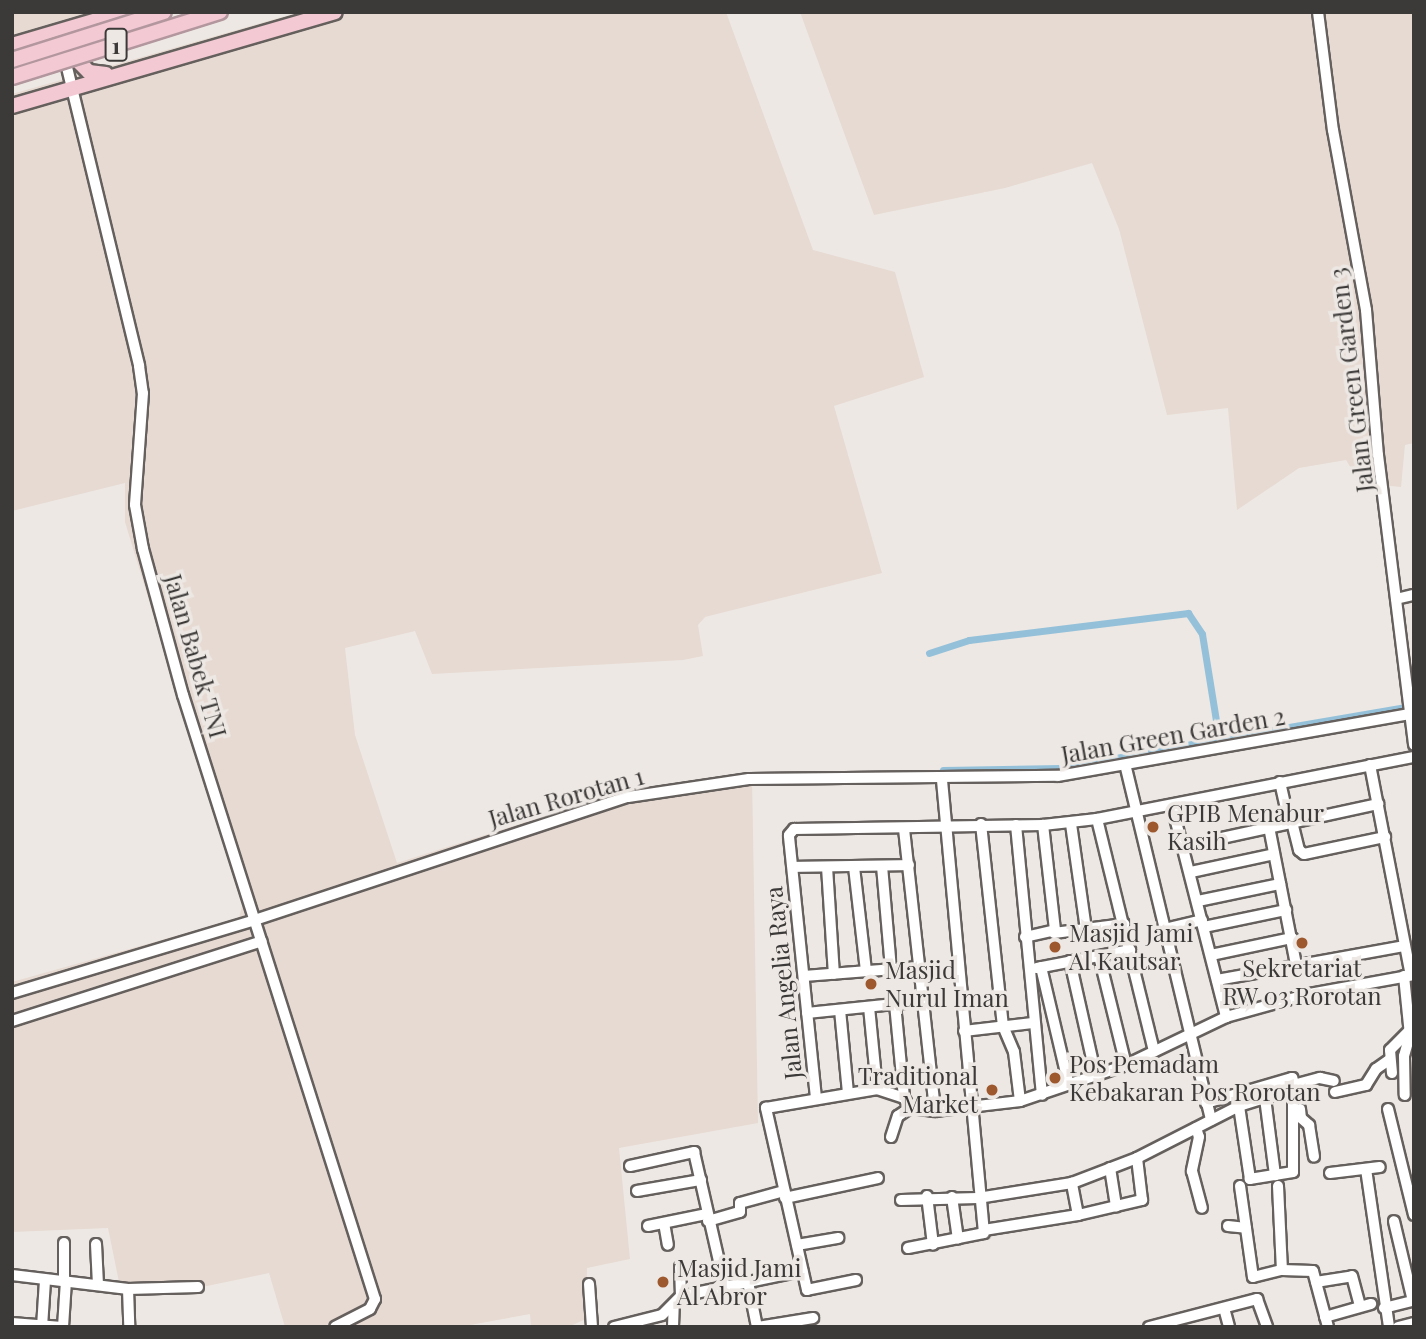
<!DOCTYPE html>
<style>
body{margin:0}
#map{position:relative;width:1426px;height:1339px;overflow:hidden;background:#ede8e4;font-family:"Playfair Display",serif}
div>[style]{position:absolute}
.built>*{inset:0;background:#e7dad2}
.canal>*{height:7px;margin:-3.5px;padding:0 3.5px;transform-origin:3.5px;border-radius:3.5px;background:#94c1d9}
.roads{filter:drop-shadow(2px 0 #65605d) drop-shadow(-2px 0 #65605d) drop-shadow(0 2px #65605d) drop-shadow(0 -2px #65605d)}
.minor>*{height:10px;margin:-5px;padding:0 5px;transform-origin:5px;border-radius:5px;background:#fff}
.highway>*{height:14px;margin:-7px;padding:0 7px;transform-origin:7px;border-radius:7px;background:#f3c9d4}
.bridges{filter:drop-shadow(2px 0 #b3979e) drop-shadow(-2px 0 #b3979e) drop-shadow(0 2px #b3979e) drop-shadow(0 -2px #b3979e)}
.highway-bridge>*{height:14px;margin:-7px;padding:0 7px;transform-origin:7px;border-radius:7px;background:#f3c9d4}
.dots>*{width:19px;height:19px;translate:-50% -50%;box-sizing:border-box;border:4px solid #ede8e4;border-radius:50%}
span{translate:-50% -50%;white-space:nowrap;text-align:center;line-height:1.15;-webkit-text-stroke:7px #ede8e4;paint-order:stroke}
.shield-label span{padding:2px 5px;background:#ede8e4;border:2px solid;border-radius:5px;-webkit-text-stroke-width:0}
.shield-label{font-size:23px;color:#3c3a39;font-weight:700}
.street-label{font-size:24px;color:#3c3a39}
.poi-label{font-size:24px;color:#3c3a39}
.left{translate:0 -50%;text-align:left}
.right{translate:-100% -50%;text-align:right}
.frame{position:absolute;inset:0;border:14px solid #3c3a39;pointer-events:none}
</style>
<div id="map">
<div class="built">
<div style="clip-path:polygon(12px 12px,152px 12px,12px 55px)"></div>
<div style="clip-path:polygon(300px 12px,726px 12px,813px 250px,895px 272px,924px 377px,834px 406px,882px 573px,705px 617px,698px 625px,703px 656px,683px 660px,432px 674px,415px 631px,345px 648px,355px 735px,397px 863px,585px 803px,659px 786px,752px 775px,758px 1123px,619px 1148px,630px 1259px,587px 1268px,586px 1319px,568px 1327px,531px 1327px,530px 1314px,459px 1327px,285px 1327px,269px 1273px,207px 1286px,119px 1282px,108px 1228px,12px 1232px,12px 982px,229px 921px,239px 918px,242px 906px,125px 522px,125px 483px,12px 511px,12px 94px)"></div>
<div style="clip-path:polygon(800px 12px,1414px 12px,1414px 443px,1405px 445px,1401px 487px,1360px 483px,1346px 460px,1299px 468px,1237px 510px,1228px 408px,1167px 415px,1119px 229px,1092px 163px,1005px 188px,874px 215px)"></div>
</div>
<div class="canal">
<div style="left:929px;top:653px;width:42px;rotate:-18deg"></div>
<div style="left:969px;top:640px;width:221px;rotate:-7deg"></div>
<div style="left:1188px;top:613px;width:25px;rotate:56deg"></div>
<div style="left:1202px;top:634px;width:106px;rotate:80.8deg"></div>
<div style="left:1219px;top:739px;width:197px;rotate:-9.7deg"></div>
<div style="left:943px;top:770px;width:118px;rotate:-1deg"></div>
<div style="left:1061px;top:768px;width:161px;rotate:-10.4deg"></div>
</div>
<div class="roads">
<div class="minor">
<div style="left:1318px;top:12px;width:119px;rotate:82.8deg"></div>
<div style="left:1333px;top:130px;width:183px;rotate:79.6deg"></div>
<div style="left:1366px;top:310px;width:145px;rotate:85.3deg"></div>
<div style="left:1378px;top:455px;width:292px;rotate:82.9deg"></div>
<div style="left:64px;top:55px;width:320px;rotate:76.4deg"></div>
<div style="left:139px;top:366px;width:27px;rotate:82deg"></div>
<div style="left:143px;top:393px;width:112px;rotate:94.1deg"></div>
<div style="left:135px;top:505px;width:45px;rotate:79.7deg"></div>
<div style="left:143px;top:549px;width:151px;rotate:74.7deg"></div>
<div style="left:183px;top:695px;width:634px;rotate:72.37deg"></div>
<div style="left:375px;top:1299px;width:11px;rotate:117deg"></div>
<div style="left:370px;top:1309px;width:39px;rotate:153deg"></div>
<div style="left:1396px;top:599px;width:18px;rotate:-13deg"></div>
<div style="left:1370px;top:765px;width:214px;rotate:79deg"></div>
<div style="left:1126px;top:768px;width:362px;rotate:76.4deg"></div>
<div style="left:1280px;top:782px;width:41px;rotate:77.3deg"></div>
<div style="left:1172px;top:806px;width:218px;rotate:75.6deg"></div>
<div style="left:1097px;top:819px;width:323px;rotate:-11.1deg"></div>
<div style="left:1292px;top:822px;width:29px;rotate:76deg"></div>
<div style="left:1299px;top:850px;width:6px;rotate:39deg"></div>
<div style="left:1304px;top:854px;width:83px;rotate:-11.9deg"></div>
<div style="left:981px;top:824px;width:203px;rotate:83.8deg"></div>
<div style="left:1003px;top:1026px;width:28px;rotate:67deg"></div>
<div style="left:1014px;top:1052px;width:49px;rotate:83deg"></div>
<div style="left:1071px;top:824px;width:106px;rotate:81.9deg"></div>
<div style="left:1016px;top:825px;width:271px;rotate:84.5deg"></div>
<div style="left:1269px;top:827px;width:140px;rotate:78.9deg"></div>
<div style="left:904px;top:829px;width:284px;rotate:83.7deg"></div>
<div style="left:1185px;top:846px;width:198px;rotate:-12.3deg"></div>
<div style="left:882px;top:866px;width:103px;rotate:85deg"></div>
<div style="left:793px;top:867px;width:116px;rotate:-1deg"></div>
<div style="left:827px;top:867px;width:107px;rotate:86.3deg"></div>
<div style="left:854px;top:867px;width:105px;rotate:83.4deg"></div>
<div style="left:1191px;top:872px;width:85px;rotate:-12.2deg"></div>
<div style="left:1198px;top:901px;width:84px;rotate:-11.7deg"></div>
<div style="left:1204px;top:927px;width:84px;rotate:-11.7deg"></div>
<div style="left:1164px;top:929px;width:39px;rotate:-13deg"></div>
<div style="left:1054px;top:933px;width:71px;rotate:-7.3deg"></div>
<div style="left:1025px;top:937px;width:31px;rotate:-13deg"></div>
<div style="left:1055px;top:930px;width:106px;rotate:-96.5deg"></div>
<div style="left:1211px;top:955px;width:83px;rotate:-11.9deg"></div>
<div style="left:1099px;top:956px;width:112px;rotate:76.1deg"></div>
<div style="left:1070px;top:961px;width:118px;rotate:77.3deg"></div>
<div style="left:1041px;top:967px;width:121px;rotate:76.7deg"></div>
<div style="left:1037px;top:968px;width:95px;rotate:-11deg"></div>
<div style="left:804px;top:976px;width:116px;rotate:-4.4deg"></div>
<div style="left:1404px;top:976px;width:59px;rotate:84.2deg"></div>
<div style="left:1410px;top:1035px;width:22px;rotate:106deg"></div>
<div style="left:1404px;top:1056px;width:39px;rotate:89deg"></div>
<div style="left:1217px;top:980px;width:191px;rotate:-10.3deg"></div>
<div style="left:12px;top:993px;width:254px;rotate:-16.7deg"></div>
<div style="left:255px;top:920px;width:393px;rotate:-18.3deg"></div>
<div style="left:628px;top:797px;width:122px;rotate:-8.5deg"></div>
<div style="left:749px;top:779px;width:309px;rotate:-0.6deg"></div>
<div style="left:1058px;top:776px;width:355px;rotate:-10deg"></div>
<div style="left:895px;top:1004px;width:94px;rotate:84.5deg"></div>
<div style="left:869px;top:1007px;width:82px;rotate:84.4deg"></div>
<div style="left:840px;top:1010px;width:83px;rotate:84.5deg"></div>
<div style="left:807px;top:1013px;width:117px;rotate:-5.9deg"></div>
<div style="left:12px;top:1021px;width:262px;rotate:-17.7deg"></div>
<div style="left:964px;top:1031px;width:69px;rotate:-6.6deg"></div>
<div style="left:1392px;top:1073px;width:23px;rotate:-95deg"></div>
<div style="left:1390px;top:1050px;width:27px;rotate:-45deg"></div>
<div style="left:1297px;top:1084px;width:24px;rotate:-15deg"></div>
<div style="left:1320px;top:1078px;width:14px;rotate:12deg"></div>
<div style="left:1335px;top:1092px;width:32px;rotate:-13deg"></div>
<div style="left:1366px;top:1085px;width:19px;rotate:-58deg"></div>
<div style="left:1376px;top:1069px;width:16px;rotate:-35deg"></div>
<div style="left:816px;top:1098px;width:264px;rotate:-95.9deg"></div>
<div style="left:789px;top:835px;width:8px;rotate:-50deg"></div>
<div style="left:794px;top:829px;width:249px;rotate:-0.9deg"></div>
<div style="left:1043px;top:825px;width:54px;rotate:-6.3deg"></div>
<div style="left:1097px;top:819px;width:239px;rotate:76.2deg"></div>
<div style="left:1265px;top:1098px;width:78px;rotate:82.6deg"></div>
<div style="left:1206px;top:1103px;width:90px;rotate:-16.2deg"></div>
<div style="left:1292px;top:1078px;width:17px;rotate:69deg"></div>
<div style="left:910px;top:1108px;width:25px;rotate:7deg"></div>
<div style="left:935px;top:1111px;width:86px;rotate:-6.7deg"></div>
<div style="left:1020px;top:1101px;width:112px;rotate:-18.8deg"></div>
<div style="left:1126px;top:1065px;width:111px;rotate:-25.6deg"></div>
<div style="left:1226px;top:1017px;width:86px;rotate:-15.5deg"></div>
<div style="left:1309px;top:994px;width:107px;rotate:-10.3deg"></div>
<div style="left:1300px;top:1109px;width:9px;rotate:84deg"></div>
<div style="left:1301px;top:1118px;width:11px;rotate:41deg"></div>
<div style="left:1309px;top:1125px;width:32px;rotate:81deg"></div>
<div style="left:1388px;top:1109px;width:109px;rotate:76.2deg"></div>
<div style="left:1196px;top:1128px;width:9px;rotate:72deg"></div>
<div style="left:1199px;top:1137px;width:35px;rotate:102deg"></div>
<div style="left:1192px;top:1171px;width:38px;rotate:75deg"></div>
<div style="left:891px;top:1137px;width:22px;rotate:-72deg"></div>
<div style="left:898px;top:1116px;width:14px;rotate:-34deg"></div>
<div style="left:630px;top:1166px;width:66px;rotate:-12.3deg"></div>
<div style="left:694px;top:1152px;width:139px;rotate:77.1deg"></div>
<div style="left:1110px;top:1168px;width:39px;rotate:81deg"></div>
<div style="left:1366px;top:1169px;width:160px;rotate:81.7deg"></div>
<div style="left:1330px;top:1173px;width:50px;rotate:-6.8deg"></div>
<div style="left:1240px;top:1186px;width:92px;rotate:81.9deg"></div>
<div style="left:1253px;top:1277px;width:30px;rotate:-14deg"></div>
<div style="left:1278px;top:1186px;width:84px;rotate:87.3deg"></div>
<div style="left:1282px;top:1270px;width:31px;rotate:2deg"></div>
<div style="left:1313px;top:1271px;width:58px;rotate:75deg"></div>
<div style="left:637px;top:1191px;width:65px;rotate:-9.8deg"></div>
<div style="left:927px;top:1196px;width:49px;rotate:83deg"></div>
<div style="left:952px;top:1197px;width:42px;rotate:81.9deg"></div>
<div style="left:785px;top:1198px;width:95px;rotate:-12.1deg"></div>
<div style="left:901px;top:1200px;width:77px;rotate:-1.5deg"></div>
<div style="left:978px;top:1198px;width:95px;rotate:-9.1deg"></div>
<div style="left:1072px;top:1183px;width:70px;rotate:-21deg"></div>
<div style="left:1137px;top:1158px;width:114px;rotate:-27deg"></div>
<div style="left:1239px;top:1106px;width:57px;rotate:-17.5deg"></div>
<div style="left:1293px;top:1089px;width:83px;rotate:90deg"></div>
<div style="left:1293px;top:1172px;width:44px;rotate:170.8deg"></div>
<div style="left:1250px;top:1179px;width:74px;rotate:-98.6deg"></div>
<div style="left:1078px;top:1215px;width:66px;rotate:-13.2deg"></div>
<div style="left:1142px;top:1200px;width:42px;rotate:-96.8deg"></div>
<div style="left:708px;top:1221px;width:33px;rotate:-16deg"></div>
<div style="left:740px;top:1212px;width:9px;rotate:-90deg"></div>
<div style="left:740px;top:1203px;width:46px;rotate:-15.3deg"></div>
<div style="left:664px;top:1223px;width:22px;rotate:80deg"></div>
<div style="left:648px;top:1226px;width:59px;rotate:-11.7deg"></div>
<div style="left:1228px;top:1226px;width:18px;rotate:6deg"></div>
<div style="left:984px;top:1230px;width:95px;rotate:-9.1deg"></div>
<div style="left:1078px;top:1215px;width:33px;rotate:-101deg"></div>
<div style="left:96px;top:1244px;width:41px;rotate:87.2deg"></div>
<div style="left:797px;top:1245px;width:42px;rotate:-9.7deg"></div>
<div style="left:908px;top:1248px;width:77px;rotate:-11.2deg"></div>
<div style="left:984px;top:1233px;width:455px;rotate:-95.3deg"></div>
<div style="left:680px;top:1267px;width:29px;rotate:88deg"></div>
<div style="left:12px;top:1275px;width:117px;rotate:6.9deg"></div>
<div style="left:128px;top:1289px;width:70px;rotate:-1.6deg"></div>
<div style="left:856px;top:1280px;width:50px;rotate:168.5deg"></div>
<div style="left:807px;top:1290px;width:187px;rotate:-102.7deg"></div>
<div style="left:766px;top:1108px;width:113px;rotate:-9.7deg"></div>
<div style="left:877px;top:1089px;width:28px;rotate:18deg"></div>
<div style="left:904px;top:1098px;width:12px;rotate:59deg"></div>
<div style="left:64px;top:1281px;width:38px;rotate:-90deg"></div>
<div style="left:748px;top:1282px;width:46px;rotate:78.7deg"></div>
<div style="left:1316px;top:1282px;width:36px;rotate:-9deg"></div>
<div style="left:1352px;top:1276px;width:31px;rotate:75deg"></div>
<div style="left:589px;top:1284px;width:43px;rotate:86deg"></div>
<div style="left:128px;top:1289px;width:38px;rotate:88deg"></div>
<div style="left:1224px;top:1308px;width:20px;rotate:75deg"></div>
<div style="left:1384px;top:1308px;width:30px;rotate:-14deg"></div>
<div style="left:1413px;top:1301px;width:82px;rotate:-103.4deg"></div>
<div style="left:1325px;top:1317px;width:48px;rotate:-15.8deg"></div>
<div style="left:12px;top:1323px;width:50px;rotate:4.6deg"></div>
<div style="left:42px;top:1327px;width:47px;rotate:-86.3deg"></div>
<div style="left:63px;top:1327px;width:46px;rotate:-86.3deg"></div>
<div style="left:614px;top:1327px;width:49px;rotate:-14deg"></div>
<div style="left:662px;top:1315px;width:27px;rotate:-45deg"></div>
<div style="left:681px;top:1296px;width:124px;rotate:-11.7deg"></div>
<div style="left:673px;top:1327px;width:23px;rotate:-88deg"></div>
<div style="left:758px;top:1327px;width:56px;rotate:-9.3deg"></div>
<div style="left:1149px;top:1327px;width:112px;rotate:-14.5deg"></div>
<div style="left:1257px;top:1299px;width:30px;rotate:70deg"></div>
<div style="left:1398px;top:1327px;width:16px;rotate:-14deg"></div>
</div>
<div class="highway">
<div style="left:78px;top:32px;width:9px;rotate:122deg"></div>
<div style="left:73px;top:40px;width:24px;rotate:73deg"></div>
<div style="left:80px;top:63px;width:13px;rotate:45deg"></div>
<div style="left:89px;top:72px;width:17px;rotate:7deg"></div>
<div style="left:12px;top:45px;width:117px;rotate:-16.4deg"></div>
<div style="left:12px;top:106px;width:336px;rotate:-16.2deg"></div>
</div>
</div>
<div class="bridges">
<div class="highway-bridge">
<div style="left:12px;top:60px;width:159px;rotate:-17.5deg"></div>
<div style="left:12px;top:77px;width:218px;rotate:-17.4deg"></div>
</div>
</div>
<div class="dots">
<div style="left:1153px;top:827px;background:#9e582e"></div>
<div style="left:1302px;top:943px;background:#9e582e"></div>
<div style="left:1055px;top:947px;background:#9e582e"></div>
<div style="left:871px;top:984px;background:#9e582e"></div>
<div style="left:1055px;top:1078px;background:#9e582e"></div>
<div style="left:992px;top:1090px;background:#9e582e"></div>
<div style="left:663px;top:1282px;background:#9e582e"></div>
</div>
<div class="shield-label">
<span style="left:116px;top:45px">1</span>
</div>
<div class="street-label">
<span style="left:1351px;top:380px;rotate:-97deg">Jalan Green Garden 3</span>
<span style="left:196px;top:656px;rotate:74deg">Jalan Babek TNI</span>
<span style="left:1173px;top:735px;rotate:-10deg">Jalan Green Garden 2</span>
<span style="left:566px;top:797px;rotate:-16deg">Jalan Rorotan 1</span>
<span style="left:783px;top:983px;rotate:-96deg">Jalan Angelia Raya</span>
</div>
<div class="poi-label">
<span class="left" style="left:1167px;top:827px">GPIB Menabur<br>Kasih</span>
<span class="left" style="left:1069px;top:947px">Masjid Jami<br>Al Kautsar</span>
<span style="left:1302px;top:982px">Sekretariat<br>RW 03 Rorotan</span>
<span class="left" style="left:885px;top:984px">Masjid<br>Nurul Iman</span>
<span class="left" style="left:1069px;top:1078px">Pos Pemadam<br>Kebakaran Pos Rorotan</span>
<span class="right" style="left:978px;top:1090px">Traditional<br>Market</span>
<span class="left" style="left:677px;top:1282px">Masjid Jami<br>Al Abror</span>
</div>
<div class="frame"></div>
</div>
